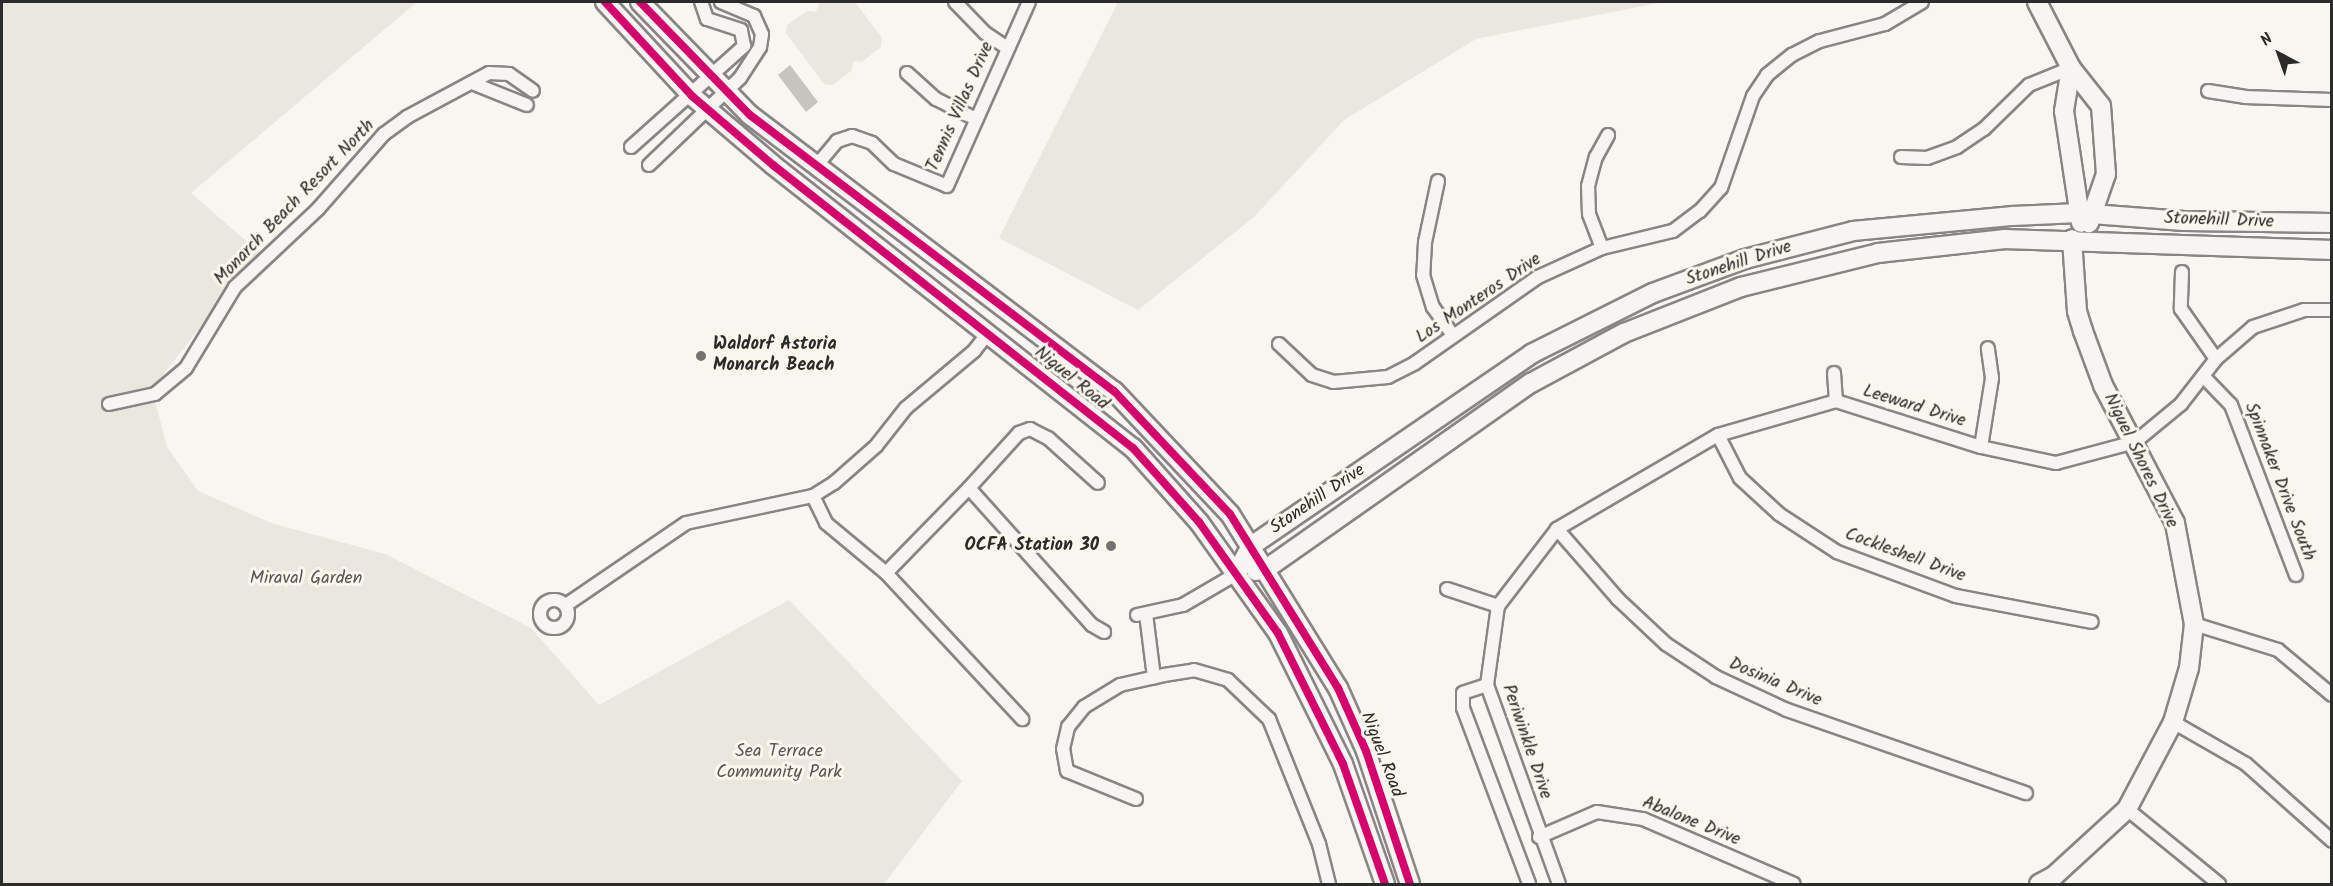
<!DOCTYPE html>
<style>
body{margin:0}
#map{position:relative;width:2333px;height:886px;overflow:hidden;background:#f8f6f0;font-family:Kalam,sans-serif}
div>[style]{position:absolute}
.green>*{inset:0;background:#e9e7de}
.water>*{inset:0;background:#c6c4bd}
.roads{filter:drop-shadow(2px 0 #878684) drop-shadow(-2px 0 #878684) drop-shadow(0 2px #878684) drop-shadow(0 -2px #878684)}
.street>*{height:12px;margin:-6px;padding:0 6px;transform-origin:6px;border-radius:6px;background:#f6f5f1}
.street>.ring{margin:-6px;padding:0;box-sizing:content-box;background:none;border:12px solid #f6f5f1;border-radius:50%}
.secondary>*{height:18px;margin:-9px;padding:0 9px;transform-origin:9px;border-radius:9px;background:#f6f5f1}
.cycleway>*{height:8px;margin:-4px;padding:0 4px;transform-origin:4px;border-radius:4px;background:#d6006c}
.dots>*{width:16px;height:16px;translate:-50% -50%;box-sizing:border-box;border:3px solid #fbf7ec;border-radius:50%}
span{translate:-50% -50%;white-space:nowrap;text-align:center;line-height:1.15;-webkit-text-stroke:6px #fbf7ec;paint-order:stroke}
.street-label{font-size:18px;color:#2b2b2b}
.poi-label{font-size:18px;color:#2b2b2b;font-weight:700}
.left{translate:0 -50%;text-align:left}
.right{translate:-100% -50%;text-align:right}
.park-label{font-size:18px;color:#585754}
.frame{position:absolute;inset:0;border:3px solid #2b2b2b;pointer-events:none}
.north{position:absolute;left:2249px;top:24px;width:60px;height:60px;-webkit-text-stroke:4px #fbf7ec;paint-order:stroke;rotate:319deg;font-size:16px;font-weight:700;line-height:24px;text-align:center;color:#2b2b2b}
.north::after{content:'';display:block;margin:auto;width:21px;height:27px;background:#2b2b2b;clip-path:polygon(50% 0,100% 100%,50% 72%,0 100%)}
</style>
<div id="map">
<div class="green">
<div style="clip-path:polygon(2px 2px,417px 2px,191px 193px,259px 252px,152px 389px,167px 447px,198px 491px,271px 523px,385px 554px,531px 628px,599px 705px,789px 600px,962px 781px,884px 884px,2px 884px)"></div>
<div style="clip-path:polygon(820px 2px,855px 2px,882px 38px,881px 47px,862px 62px,853px 61px,852px 70px,833px 85px,824px 84px,786px 33px,787px 25px,807px 11px,816px 12px)"></div>
<div style="clip-path:polygon(1118px 2px,1663px 2px,1476px 39px,1344px 120px,1254px 217px,1138px 310px,999px 238px)"></div>
</div>
<div class="water">
<div style="clip-path:polygon(790px 65px,818px 102px,806px 112px,778px 75px)"></div>
</div>
<div class="roads">
<div class="street">
<div style="left:955px;top:2px;width:43px;rotate:45.9deg"></div>
<div style="left:985px;top:33px;width:27px;rotate:34deg"></div>
<div style="left:907px;top:73px;width:39px;rotate:42deg"></div>
<div style="left:936px;top:99px;width:45px;rotate:26.6deg"></div>
<div style="left:472px;top:83px;width:59px;rotate:21.8deg"></div>
<div style="left:2208px;top:91px;width:37px;rotate:9deg"></div>
<div style="left:2245px;top:97px;width:87px;rotate:2deg"></div>
<div style="left:631px;top:147px;width:152px;rotate:-41.8deg"></div>
<div style="left:744px;top:46px;width:16px;rotate:-101deg"></div>
<div style="left:741px;top:30px;width:36px;rotate:-162deg"></div>
<div style="left:707px;top:19px;width:18px;rotate:-109deg"></div>
<div style="left:1901px;top:157px;width:26px;rotate:2deg"></div>
<div style="left:1927px;top:158px;width:32px;rotate:-20deg"></div>
<div style="left:1957px;top:147px;width:32px;rotate:-34deg"></div>
<div style="left:1984px;top:129px;width:63px;rotate:-44.4deg"></div>
<div style="left:2029px;top:85px;width:45px;rotate:-22deg"></div>
<div style="left:649px;top:165px;width:126px;rotate:-43.7deg"></div>
<div style="left:740px;top:78px;width:37px;rotate:-57deg"></div>
<div style="left:760px;top:47px;width:13px;rotate:-81deg"></div>
<div style="left:762px;top:34px;width:20px;rotate:-114deg"></div>
<div style="left:754px;top:16px;width:36px;rotate:-157deg"></div>
<div style="left:817px;top:165px;width:31px;rotate:-50deg"></div>
<div style="left:837px;top:141px;width:16px;rotate:-18deg"></div>
<div style="left:852px;top:136px;width:21px;rotate:19deg"></div>
<div style="left:872px;top:143px;width:30px;rotate:44deg"></div>
<div style="left:894px;top:164px;width:57px;rotate:22.5deg"></div>
<div style="left:947px;top:186px;width:201px;rotate:-66deg"></div>
<div style="left:1438px;top:181px;width:62px;rotate:102deg"></div>
<div style="left:1425px;top:242px;width:33px;rotate:93deg"></div>
<div style="left:1423px;top:275px;width:34px;rotate:73deg"></div>
<div style="left:1433px;top:307px;width:35px;rotate:55deg"></div>
<div style="left:1602px;top:248px;width:36px;rotate:-111deg"></div>
<div style="left:1589px;top:214px;width:28px;rotate:-92deg"></div>
<div style="left:1588px;top:186px;width:30px;rotate:-75deg"></div>
<div style="left:1596px;top:157px;width:25px;rotate:-61deg"></div>
<div style="left:2182px;top:272px;width:37px;rotate:92deg"></div>
<div style="left:2181px;top:309px;width:61px;rotate:55deg"></div>
<div style="left:1279px;top:344px;width:45px;rotate:43.2deg"></div>
<div style="left:1312px;top:375px;width:22px;rotate:18deg"></div>
<div style="left:1333px;top:382px;width:55px;rotate:-5.2deg"></div>
<div style="left:1388px;top:377px;width:30px;rotate:-27deg"></div>
<div style="left:1415px;top:363px;width:150px;rotate:-35deg"></div>
<div style="left:1538px;top:277px;width:70px;rotate:-24.4deg"></div>
<div style="left:1602px;top:248px;width:73px;rotate:-13.5deg"></div>
<div style="left:1673px;top:231px;width:34px;rotate:-37deg"></div>
<div style="left:1700px;top:211px;width:31px;rotate:-48deg"></div>
<div style="left:1721px;top:188px;width:97px;rotate:-70.8deg"></div>
<div style="left:1753px;top:96px;width:25px;rotate:-56deg"></div>
<div style="left:1767px;top:75px;width:32px;rotate:-39deg"></div>
<div style="left:1792px;top:55px;width:31px;rotate:-27deg"></div>
<div style="left:1820px;top:41px;width:67px;rotate:-14.7deg"></div>
<div style="left:1885px;top:24px;width:43px;rotate:-30.7deg"></div>
<div style="left:1834px;top:373px;width:28px;rotate:86deg"></div>
<div style="left:2203px;top:376px;width:40px;rotate:46deg"></div>
<div style="left:2231px;top:405px;width:182px;rotate:69.1deg"></div>
<div style="left:109px;top:404px;width:47px;rotate:-12.3deg"></div>
<div style="left:155px;top:394px;width:40px;rotate:-40deg"></div>
<div style="left:186px;top:368px;width:95px;rotate:-58.8deg"></div>
<div style="left:235px;top:287px;width:114px;rotate:-43.2deg"></div>
<div style="left:318px;top:209px;width:100px;rotate:-48.7deg"></div>
<div style="left:384px;top:134px;width:29px;rotate:-36deg"></div>
<div style="left:407px;top:117px;width:93px;rotate:-28.2deg"></div>
<div style="left:489px;top:73px;width:20px;rotate:3deg"></div>
<div style="left:509px;top:74px;width:29px;rotate:35deg"></div>
<div style="left:1718px;top:435px;width:48px;rotate:62.9deg"></div>
<div style="left:1740px;top:478px;width:53px;rotate:42.7deg"></div>
<div style="left:1779px;top:514px;width:69px;rotate:33.2deg"></div>
<div style="left:1837px;top:552px;width:127px;rotate:20.3deg"></div>
<div style="left:1956px;top:596px;width:138px;rotate:10.8deg"></div>
<div style="left:1981px;top:447px;width:70px;rotate:-80.9deg"></div>
<div style="left:1992px;top:378px;width:30px;rotate:-98deg"></div>
<div style="left:969px;top:488px;width:74px;rotate:-47.7deg"></div>
<div style="left:1019px;top:433px;width:12px;rotate:-20deg"></div>
<div style="left:1030px;top:429px;width:20px;rotate:27deg"></div>
<div style="left:1048px;top:438px;width:67px;rotate:42deg"></div>
<div style="left:813px;top:496px;width:30px;rotate:64deg"></div>
<div style="left:826px;top:523px;width:78px;rotate:39.8deg"></div>
<div style="left:886px;top:573px;width:200px;rotate:47deg"></div>
<div style="left:1557px;top:529px;width:93px;rotate:48.9deg"></div>
<div style="left:1618px;top:599px;width:66px;rotate:43.2deg"></div>
<div style="left:1666px;top:644px;width:60px;rotate:33.4deg"></div>
<div style="left:1716px;top:677px;width:78px;rotate:24.9deg"></div>
<div style="left:1787px;top:710px;width:253px;rotate:19.2deg"></div>
<div style="left:886px;top:573px;width:119px;rotate:-45.7deg"></div>
<div style="left:969px;top:488px;width:184px;rotate:48.1deg"></div>
<div style="left:1092px;top:625px;width:14px;rotate:30deg"></div>
<div style="left:1447px;top:589px;width:54px;rotate:18.4deg"></div>
<div class="ring" style="left:540px;top:600px;width:16px;height:16px"></div>
<div style="left:566px;top:605px;width:145px;rotate:-34.3deg"></div>
<div style="left:686px;top:523px;width:130px;rotate:-12deg"></div>
<div style="left:813px;top:496px;width:25px;rotate:-32deg"></div>
<div style="left:834px;top:483px;width:56px;rotate:-41.4deg"></div>
<div style="left:876px;top:446px;width:48px;rotate:-51.7deg"></div>
<div style="left:906px;top:408px;width:89px;rotate:-40deg"></div>
<div style="left:974px;top:351px;width:24px;rotate:-52deg"></div>
<div style="left:1146px;top:614px;width:64px;rotate:82.8deg"></div>
<div style="left:1137px;top:615px;width:47px;rotate:-12.3deg"></div>
<div style="left:1183px;top:605px;width:61px;rotate:-30.3deg"></div>
<div style="left:2194px;top:624px;width:88px;rotate:17.2deg"></div>
<div style="left:2278px;top:650px;width:70px;rotate:39.8deg"></div>
<div style="left:1487px;top:685px;width:25px;rotate:162deg"></div>
<div style="left:1463px;top:693px;width:15px;rotate:90deg"></div>
<div style="left:1463px;top:708px;width:188px;rotate:69.4deg"></div>
<div style="left:2173px;top:722px;width:84px;rotate:29.9deg"></div>
<div style="left:2246px;top:764px;width:115px;rotate:41.8deg"></div>
<div style="left:1136px;top:799px;width:74px;rotate:-157.9deg"></div>
<div style="left:1067px;top:771px;width:22px;rotate:-100deg"></div>
<div style="left:1063px;top:749px;width:23px;rotate:-77deg"></div>
<div style="left:1068px;top:727px;width:26px;rotate:-51deg"></div>
<div style="left:1084px;top:707px;width:42px;rotate:-31.4deg"></div>
<div style="left:1120px;top:685px;width:45px;rotate:-12.8deg"></div>
<div style="left:1164px;top:675px;width:30px;rotate:-9deg"></div>
<div style="left:1194px;top:670px;width:35px;rotate:16deg"></div>
<div style="left:1228px;top:680px;width:57px;rotate:43.6deg"></div>
<div style="left:1269px;top:719px;width:135px;rotate:68.2deg"></div>
<div style="left:1319px;top:844px;width:41px;rotate:76deg"></div>
<div style="left:2127px;top:809px;width:119px;rotate:39.2deg"></div>
<div style="left:1539px;top:837px;width:63px;rotate:-23.3deg"></div>
<div style="left:1597px;top:812px;width:47px;rotate:8.7deg"></div>
<div style="left:1643px;top:819px;width:164px;rotate:23.3deg"></div>
<div style="left:1559px;top:884px;width:212px;rotate:-109.9deg"></div>
<div style="left:1487px;top:685px;width:80px;rotate:-82.1deg"></div>
<div style="left:1498px;top:606px;width:97px;rotate:-52.5deg"></div>
<div style="left:1557px;top:529px;width:186px;rotate:-30.3deg"></div>
<div style="left:1718px;top:435px;width:123px;rotate:-16.1deg"></div>
<div style="left:1836px;top:401px;width:152px;rotate:17.6deg"></div>
<div style="left:1981px;top:447px;width:77px;rotate:12deg"></div>
<div style="left:2056px;top:463px;width:82px;rotate:-14.9deg"></div>
<div style="left:2135px;top:442px;width:60px;rotate:-39.6deg"></div>
<div style="left:2181px;top:404px;width:57px;rotate:-52.1deg"></div>
<div style="left:2216px;top:359px;width:49px;rotate:-40.9deg"></div>
<div style="left:2253px;top:327px;width:54px;rotate:-18.4deg"></div>
<div style="left:2304px;top:310px;width:28px"></div>
</div>
<div class="secondary">
<div style="left:605px;top:2px;width:128px;rotate:47.2deg"></div>
<div style="left:692px;top:96px;width:106px;rotate:40.4deg"></div>
<div style="left:773px;top:165px;width:458px;rotate:38.2deg"></div>
<div style="left:1133px;top:448px;width:99px;rotate:48.3deg"></div>
<div style="left:1199px;top:522px;width:136px;rotate:54.6deg"></div>
<div style="left:1278px;top:633px;width:146px;rotate:63.6deg"></div>
<div style="left:1343px;top:764px;width:127px;rotate:70.7deg"></div>
<div style="left:640px;top:2px;width:158px;rotate:45.8deg"></div>
<div style="left:750px;top:115px;width:457px;rotate:37.2deg"></div>
<div style="left:1114px;top:391px;width:169px;rotate:46.7deg"></div>
<div style="left:1230px;top:514px;width:205px;rotate:58.2deg"></div>
<div style="left:1338px;top:688px;width:69px;rotate:66deg"></div>
<div style="left:1366px;top:751px;width:140px;rotate:71.7deg"></div>
<div style="left:2037px;top:2px;width:74px;rotate:62.7deg"></div>
<div style="left:2071px;top:68px;width:48px;rotate:51.7deg"></div>
<div style="left:2101px;top:106px;width:68px;rotate:85.8deg"></div>
<div style="left:2106px;top:174px;width:52px;rotate:109.1deg"></div>
<div style="left:2071px;top:68px;width:44px;rotate:99.2deg"></div>
<div style="left:2064px;top:111px;width:113px;rotate:81.4deg"></div>
<div style="left:1256px;top:571px;width:10px;rotate:-11deg"></div>
<div style="left:1266px;top:569px;width:324px;rotate:-35.1deg"></div>
<div style="left:1531px;top:383px;width:106px;rotate:-28.3deg"></div>
<div style="left:1624px;top:333px;width:126px;rotate:-21.5deg"></div>
<div style="left:1741px;top:287px;width:141px;rotate:-13.9deg"></div>
<div style="left:1878px;top:253px;width:128px;rotate:-6.3deg"></div>
<div style="left:2005px;top:239px;width:327px;rotate:1.9deg"></div>
<div style="left:1236px;top:574px;width:32px;rotate:-62deg"></div>
<div style="left:1251px;top:546px;width:340px;rotate:-34.4deg"></div>
<div style="left:1531px;top:354px;width:136px;rotate:-26.6deg"></div>
<div style="left:1653px;top:293px;width:98px;rotate:-20.3deg"></div>
<div style="left:1745px;top:259px;width:112px;rotate:-14.5deg"></div>
<div style="left:1853px;top:231px;width:161px;rotate:-5.4deg"></div>
<div style="left:2013px;top:216px;width:66px;rotate:-2.6deg"></div>
<div style="left:2079px;top:213px;width:105px;rotate:4.4deg"></div>
<div style="left:2184px;top:221px;width:148px;rotate:0.8deg"></div>
<div style="left:2039px;top:884px;width:17px;rotate:-28deg"></div>
<div style="left:2054px;top:876px;width:99px;rotate:-42.5deg"></div>
<div style="left:2127px;top:809px;width:98px;rotate:-62.1deg"></div>
<div style="left:2173px;top:722px;width:56px;rotate:-73.5deg"></div>
<div style="left:2189px;top:668px;width:44px;rotate:-83.5deg"></div>
<div style="left:2194px;top:624px;width:103px;rotate:-100.7deg"></div>
<div style="left:2175px;top:523px;width:156px;rotate:-117.6deg"></div>
<div style="left:2103px;top:385px;width:58px;rotate:-110.3deg"></div>
<div style="left:2083px;top:331px;width:21px;rotate:-107deg"></div>
<div style="left:2077px;top:311px;width:72px;rotate:-94deg"></div>
</div>
</div>
<div class="cycleway">
<div style="left:605px;top:2px;width:128px;rotate:47.2deg"></div>
<div style="left:692px;top:96px;width:106px;rotate:40.4deg"></div>
<div style="left:773px;top:165px;width:458px;rotate:38.2deg"></div>
<div style="left:1133px;top:448px;width:99px;rotate:48.3deg"></div>
<div style="left:1199px;top:522px;width:136px;rotate:54.6deg"></div>
<div style="left:1278px;top:633px;width:146px;rotate:63.6deg"></div>
<div style="left:1343px;top:764px;width:127px;rotate:70.7deg"></div>
<div style="left:640px;top:2px;width:158px;rotate:45.8deg"></div>
<div style="left:750px;top:115px;width:457px;rotate:37.2deg"></div>
<div style="left:1114px;top:391px;width:169px;rotate:46.7deg"></div>
<div style="left:1230px;top:514px;width:205px;rotate:58.2deg"></div>
<div style="left:1338px;top:688px;width:69px;rotate:66deg"></div>
<div style="left:1366px;top:751px;width:140px;rotate:71.7deg"></div>
</div>
<div class="dots">
<div style="left:701px;top:356px;background:#737270"></div>
<div style="left:1111px;top:546px;background:#737270"></div>
</div>
<div class="street-label">
<span style="left:961px;top:107px;rotate:-66deg">Tennis Villas Drive</span>
<span style="left:295px;top:203px;rotate:-46deg">Monarch Beach Resort North</span>
<span style="left:2219px;top:221px;rotate:2deg">Stonehill Drive</span>
<span style="left:1739px;top:264px;rotate:-18deg">Stonehill Drive</span>
<span style="left:1479px;top:299px;rotate:-34deg">Los Monteros Drive</span>
<span style="left:1071px;top:379px;rotate:39deg">Niguel Road</span>
<span style="left:1914px;top:407px;rotate:17deg">Leeward Drive</span>
<span style="left:2140px;top:461px;rotate:64deg">Niguel Shores Drive</span>
<span style="left:2279px;top:482px;rotate:69deg">Spinnaker Drive South</span>
<span style="left:1318px;top:500px;rotate:-34deg">Stonehill Drive</span>
<span style="left:1905px;top:556px;rotate:20deg">Cockleshell Drive</span>
<span style="left:1775px;top:683px;rotate:23deg">Dosinia Drive</span>
<span style="left:1526px;top:742px;rotate:71deg">Periwinkle Drive</span>
<span style="left:1381px;top:755px;rotate:69deg">Niguel Road</span>
<span style="left:1691px;top:822px;rotate:22deg">Abalone Drive</span>
</div>
<div class="poi-label">
<span class="left" style="left:713px;top:356px">Waldorf Astoria<br>Monarch Beach</span>
<span class="right" style="left:1099px;top:546px">OCFA Station 30</span>
</div>
<div class="park-label">
<span style="left:306px;top:579px">Miraval Garden</span>
<span style="left:779px;top:763px">Sea Terrace<br>Community Park</span>
</div>
<div class="frame"></div>
<div class="north">N</div>
</div>
